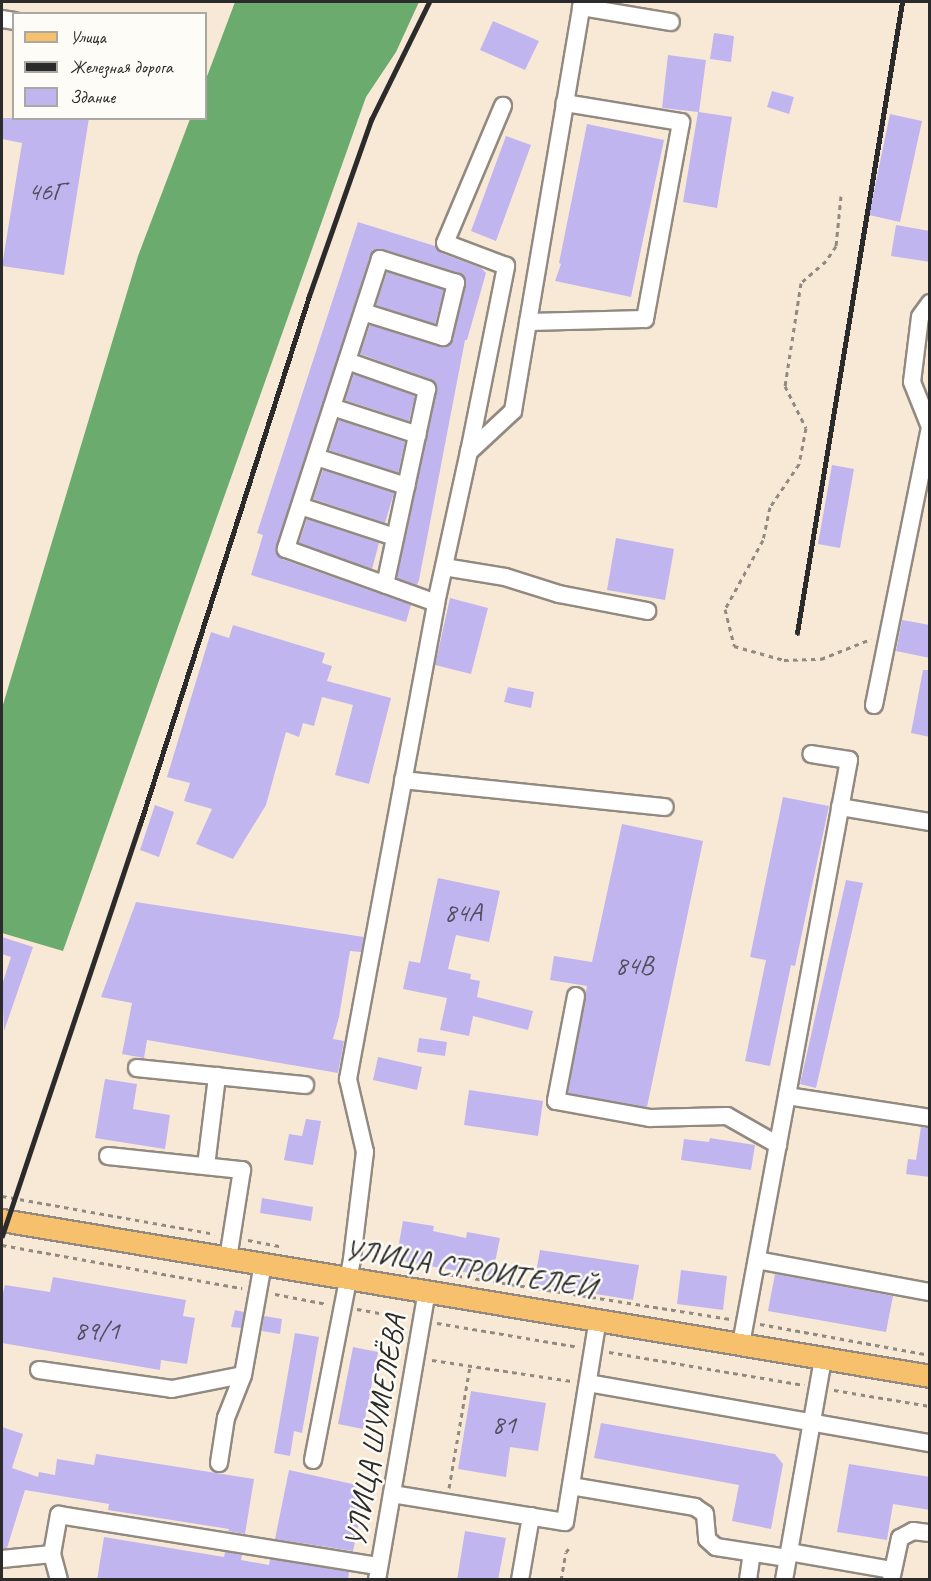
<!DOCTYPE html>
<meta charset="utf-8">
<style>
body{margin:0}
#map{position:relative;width:931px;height:1581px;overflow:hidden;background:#f8e9d7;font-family:Caveat,sans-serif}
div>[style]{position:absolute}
.forest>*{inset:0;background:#6bab6d}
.building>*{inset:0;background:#c1b5ef}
.path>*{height:3px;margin-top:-1.5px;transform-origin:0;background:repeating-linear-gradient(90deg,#928a81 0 4.5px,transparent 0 9px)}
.roads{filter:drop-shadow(2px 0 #928a81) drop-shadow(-2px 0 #928a81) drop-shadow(0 2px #928a81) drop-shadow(0 -2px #928a81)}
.minor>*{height:16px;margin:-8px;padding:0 8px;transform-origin:8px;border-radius:8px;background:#fff}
.major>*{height:21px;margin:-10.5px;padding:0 10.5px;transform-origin:10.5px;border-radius:10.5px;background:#f7c06c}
.rail>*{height:4.5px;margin:-2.25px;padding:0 2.25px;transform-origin:2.25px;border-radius:2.25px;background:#2b2b2b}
span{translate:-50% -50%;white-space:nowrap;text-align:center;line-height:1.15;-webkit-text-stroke:5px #fdfcf7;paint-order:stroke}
.number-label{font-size:27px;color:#504e5c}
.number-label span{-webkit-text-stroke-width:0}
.street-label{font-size:30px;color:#2b2b2b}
.frame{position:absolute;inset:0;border:3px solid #2b2b2b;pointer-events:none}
.legend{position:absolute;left:12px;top:12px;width:195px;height:108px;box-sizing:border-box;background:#fdfcf7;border:2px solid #a9a8a5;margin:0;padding:8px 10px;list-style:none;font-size:18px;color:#2b2b2b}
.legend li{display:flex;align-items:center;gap:12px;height:30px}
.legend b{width:30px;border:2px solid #a9a8a5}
</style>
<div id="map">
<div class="forest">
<div style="clip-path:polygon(235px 2px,419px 2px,396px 52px,366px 97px,63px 951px,2px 933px,2px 708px,138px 256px,190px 119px,206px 118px,206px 79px)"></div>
</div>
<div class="building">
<div style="clip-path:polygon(493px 21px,539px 41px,525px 70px,480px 50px)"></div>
<div style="clip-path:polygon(714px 33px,734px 36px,731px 62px,710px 59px)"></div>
<div style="clip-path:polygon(668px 55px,706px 60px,699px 112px,732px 117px,717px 208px,683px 202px,698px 112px,662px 108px)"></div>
<div style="clip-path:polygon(772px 91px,794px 97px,789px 114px,767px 107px)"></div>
<div style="clip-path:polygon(890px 114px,922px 121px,900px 222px,869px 215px)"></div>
<div style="clip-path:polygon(2px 118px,89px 118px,64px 275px,2px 266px,22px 143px,2px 139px)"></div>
<div style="clip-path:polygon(587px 124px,664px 140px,631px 297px,555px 281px,561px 264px,559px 263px)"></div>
<div style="clip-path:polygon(506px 136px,531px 145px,496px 241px,471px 231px)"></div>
<div style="clip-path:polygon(358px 222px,435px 246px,441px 253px,481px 268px,486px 273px,467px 340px,465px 340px,419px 580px,417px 585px,397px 578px,437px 387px,430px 379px,360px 354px,370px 325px,440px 347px,450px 345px,466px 281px,459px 273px,383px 249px,377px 249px,370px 256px,276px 550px,282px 559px,411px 605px,406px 622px,251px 575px,263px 535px,257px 533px)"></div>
<div style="clip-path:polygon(896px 225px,930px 231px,930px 262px,891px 256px)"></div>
<div style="clip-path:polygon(387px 272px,444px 290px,435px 324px,376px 305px)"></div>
<div style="clip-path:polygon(354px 374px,415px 396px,409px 421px,345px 400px)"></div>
<div style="clip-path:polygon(339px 420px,405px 442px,398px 473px,329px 450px)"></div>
<div style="clip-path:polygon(832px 465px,854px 469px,840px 548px,818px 544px)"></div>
<div style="clip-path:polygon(323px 470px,394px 493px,385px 523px,313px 499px)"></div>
<div style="clip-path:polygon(307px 519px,379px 543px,372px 569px,299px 543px)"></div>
<div style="clip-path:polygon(616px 538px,674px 549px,665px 600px,607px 590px)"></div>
<div style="clip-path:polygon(450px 598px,488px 608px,471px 674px,435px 665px)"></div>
<div style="clip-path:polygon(902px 620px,930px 625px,930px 658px,896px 651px)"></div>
<div style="clip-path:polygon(233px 625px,325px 653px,322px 663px,332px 666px,327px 681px,391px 698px,369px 784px,335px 775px,353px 705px,322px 697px,314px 726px,303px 723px,299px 737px,286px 732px,266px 805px,233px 859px,196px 844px,212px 809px,184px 801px,190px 783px,167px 777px,211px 632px,229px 638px)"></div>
<div style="clip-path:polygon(923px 670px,930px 670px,930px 737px,911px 733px)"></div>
<div style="clip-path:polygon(508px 687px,534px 692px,531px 708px,504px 702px)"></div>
<div style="clip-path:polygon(783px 797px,829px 806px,795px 966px,791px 965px,770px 1066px,745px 1061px,766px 960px,750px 957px)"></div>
<div style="clip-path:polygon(155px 805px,174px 812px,159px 857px,140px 850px)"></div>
<div style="clip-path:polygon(622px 824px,703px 841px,647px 1107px,568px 1093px,587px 986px,550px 980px,554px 956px,592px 962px)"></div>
<div style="clip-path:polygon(438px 878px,500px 891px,489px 942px,456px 935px,448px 969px,471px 974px,470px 979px,480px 981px,477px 997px,533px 1011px,528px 1030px,473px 1016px,469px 1036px,440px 1030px,447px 998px,403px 989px,409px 961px,420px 963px)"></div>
<div style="clip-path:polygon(846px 880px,863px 883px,816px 1088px,800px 1084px)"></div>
<div style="clip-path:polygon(136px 902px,364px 937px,361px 952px,350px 951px,339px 1017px,333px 1039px,344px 1041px,338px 1073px,147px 1040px,144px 1058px,122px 1054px,132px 1003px,101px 997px)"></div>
<div style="clip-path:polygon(2px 937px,33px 947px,4px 1031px,2px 985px,11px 957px,2px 954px)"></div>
<div style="clip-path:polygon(419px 1038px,447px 1042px,445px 1056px,417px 1052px)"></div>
<div style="clip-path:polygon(378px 1057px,422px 1067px,417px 1090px,373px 1080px)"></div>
<div style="clip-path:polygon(105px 1079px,137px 1084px,133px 1109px,170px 1115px,165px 1149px,95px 1138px)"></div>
<div style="clip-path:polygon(469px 1090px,543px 1101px,538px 1136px,464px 1125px)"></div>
<div style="clip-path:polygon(306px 1119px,321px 1121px,313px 1165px,284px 1160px,289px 1134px,302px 1136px)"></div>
<div style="clip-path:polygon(921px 1127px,930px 1128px,930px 1177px,906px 1174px,908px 1159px,916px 1160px)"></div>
<div style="clip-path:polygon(710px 1138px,755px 1145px,751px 1170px,681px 1160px,684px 1139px,709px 1142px)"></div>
<div style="clip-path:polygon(262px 1198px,313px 1207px,311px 1221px,260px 1213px)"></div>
<div style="clip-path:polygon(403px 1221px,434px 1226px,433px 1231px,466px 1238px,467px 1232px,500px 1238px,492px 1277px,396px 1260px)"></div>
<div style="clip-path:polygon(540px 1250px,639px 1265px,633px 1300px,534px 1284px)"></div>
<div style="clip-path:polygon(681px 1270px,727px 1276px,723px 1310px,677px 1304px)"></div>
<div style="clip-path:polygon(775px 1274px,893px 1296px,886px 1332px,768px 1311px)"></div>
<div style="clip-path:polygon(53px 1277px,186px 1300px,183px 1316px,195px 1318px,187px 1364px,161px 1360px,160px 1370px,2px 1343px,2px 1297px,5px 1285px,50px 1292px)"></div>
<div style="clip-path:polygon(235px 1310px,244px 1312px,241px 1328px,231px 1327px)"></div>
<div style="clip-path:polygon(264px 1316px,282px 1319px,280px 1334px,262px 1331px)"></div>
<div style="clip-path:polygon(295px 1333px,319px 1337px,302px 1433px,294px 1431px,290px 1456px,274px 1453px)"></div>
<div style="clip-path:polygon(353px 1347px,378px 1352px,363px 1429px,338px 1424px)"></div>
<div style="clip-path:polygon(471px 1391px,546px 1403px,538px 1451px,510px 1447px,506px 1477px,458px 1469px)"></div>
<div style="clip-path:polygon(601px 1423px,775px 1454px,783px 1464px,771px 1529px,732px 1521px,739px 1485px,594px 1458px)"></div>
<div style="clip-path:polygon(2px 1427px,23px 1434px,12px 1468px,38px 1477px,39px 1472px,55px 1475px,57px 1459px,94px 1465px,96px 1454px,254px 1479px,245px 1534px,228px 1531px,229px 1529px,108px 1510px,109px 1504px,25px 1490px,7px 1548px,2px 1548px)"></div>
<div style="clip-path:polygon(849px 1464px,930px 1477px,930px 1510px,893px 1504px,887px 1540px,837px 1532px)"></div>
<div style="clip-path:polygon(289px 1470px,366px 1487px,353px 1551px,275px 1539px)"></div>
<div style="clip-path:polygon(465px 1531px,506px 1538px,498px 1580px,457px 1580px)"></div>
<div style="clip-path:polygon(104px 1537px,224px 1557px,225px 1552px,242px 1555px,241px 1560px,269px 1565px,270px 1559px,349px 1572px,348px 1580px,97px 1580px)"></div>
</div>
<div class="path">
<div style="left:841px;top:196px;width:50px;rotate:95.7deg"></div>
<div style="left:836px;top:246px;width:18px;rotate:124deg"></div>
<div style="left:826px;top:261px;width:33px;rotate:139deg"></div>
<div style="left:801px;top:283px;width:104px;rotate:98.8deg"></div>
<div style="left:785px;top:386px;width:47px;rotate:63.4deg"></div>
<div style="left:806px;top:428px;width:37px;rotate:101deg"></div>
<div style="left:799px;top:464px;width:52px;rotate:124deg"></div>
<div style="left:770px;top:507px;width:34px;rotate:102deg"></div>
<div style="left:763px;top:540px;width:79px;rotate:118.8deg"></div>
<div style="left:725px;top:609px;width:38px;rotate:76deg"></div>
<div style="left:734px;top:646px;width:52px;rotate:15.6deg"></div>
<div style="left:784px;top:660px;width:37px;rotate:-2deg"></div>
<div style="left:821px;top:659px;width:54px;rotate:-21.8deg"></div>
<div style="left:2px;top:1196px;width:216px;rotate:10.1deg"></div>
<div style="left:248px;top:1240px;width:33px;rotate:11deg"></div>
<div style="left:2px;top:1245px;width:244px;rotate:10.2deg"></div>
<div style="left:440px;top:1273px;width:294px;rotate:9deg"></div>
<div style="left:275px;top:1294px;width:53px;rotate:10.9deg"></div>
<div style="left:357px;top:1309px;width:51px;rotate:10.2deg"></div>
<div style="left:437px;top:1323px;width:144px;rotate:9.6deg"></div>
<div style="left:760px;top:1324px;width:173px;rotate:10.3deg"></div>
<div style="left:609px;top:1352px;width:198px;rotate:9.6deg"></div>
<div style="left:432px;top:1360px;width:141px;rotate:8.6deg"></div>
<div style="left:834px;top:1390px;width:97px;rotate:9.5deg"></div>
<div style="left:449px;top:1488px;width:124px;rotate:-80.2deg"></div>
<div style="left:561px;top:1580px;width:28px;rotate:-80deg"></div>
<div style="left:566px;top:1552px;width:8px;rotate:-50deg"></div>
</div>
<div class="roads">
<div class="minor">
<div style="left:2px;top:19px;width:12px;rotate:9deg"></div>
<div style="left:930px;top:303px;width:17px;rotate:126deg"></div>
<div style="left:920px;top:317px;width:65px;rotate:97deg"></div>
<div style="left:912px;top:382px;width:48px;rotate:68.2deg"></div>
<div style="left:363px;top:312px;width:84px;rotate:17.4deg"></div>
<div style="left:443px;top:337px;width:56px;rotate:-76.5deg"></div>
<div style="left:456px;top:283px;width:80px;rotate:-162.5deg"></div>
<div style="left:380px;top:259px;width:305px;rotate:108deg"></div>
<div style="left:286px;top:549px;width:159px;rotate:19.8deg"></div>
<div style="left:528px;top:322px;width:117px;rotate:-1.5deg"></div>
<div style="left:645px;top:319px;width:200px;rotate:-79.6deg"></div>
<div style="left:681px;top:122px;width:118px;rotate:-170.7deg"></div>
<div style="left:347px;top:361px;width:85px;rotate:19.3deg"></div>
<div style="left:427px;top:389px;width:200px;rotate:102.1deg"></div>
<div style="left:332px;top:407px;width:90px;rotate:18deg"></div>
<div style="left:469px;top:452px;width:60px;rotate:-43deg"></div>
<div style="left:513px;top:411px;width:410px;rotate:-80.4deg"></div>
<div style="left:581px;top:7px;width:91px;rotate:9.5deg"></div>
<div style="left:316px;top:457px;width:95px;rotate:17.9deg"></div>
<div style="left:300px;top:506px;width:100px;rotate:18.1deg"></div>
<div style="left:444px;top:567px;width:62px;rotate:9.3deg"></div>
<div style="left:505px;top:577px;width:57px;rotate:17.5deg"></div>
<div style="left:559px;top:594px;width:90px;rotate:10.9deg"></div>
<div style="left:874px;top:705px;width:283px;rotate:-78.6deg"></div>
<div style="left:403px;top:780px;width:263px;rotate:5.9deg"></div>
<div style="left:840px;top:807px;width:91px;rotate:9.5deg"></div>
<div style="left:576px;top:996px;width:107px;rotate:100.8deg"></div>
<div style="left:556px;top:1101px;width:96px;rotate:10.3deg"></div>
<div style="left:650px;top:1118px;width:77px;rotate:-1.5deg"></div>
<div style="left:727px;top:1116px;width:59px;rotate:29.6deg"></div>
<div style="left:137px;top:1068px;width:169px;rotate:5.8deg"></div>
<div style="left:787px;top:1096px;width:145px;rotate:8.7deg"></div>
<div style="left:108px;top:1156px;width:135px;rotate:6deg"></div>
<div style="left:242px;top:1170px;width:89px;rotate:99deg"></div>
<div style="left:206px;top:1166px;width:91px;rotate:-83deg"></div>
<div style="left:757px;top:1260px;width:176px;rotate:10.5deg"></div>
<div style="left:741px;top:1344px;width:594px;rotate:-79.52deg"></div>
<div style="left:849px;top:760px;width:38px;rotate:-171deg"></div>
<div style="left:39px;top:1370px;width:134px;rotate:8.1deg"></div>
<div style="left:172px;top:1389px;width:72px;rotate:-11.2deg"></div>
<div style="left:243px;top:1375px;width:113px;rotate:-79.8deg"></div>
<div style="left:588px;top:1383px;width:347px;rotate:10deg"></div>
<div style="left:313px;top:1460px;width:205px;rotate:-79deg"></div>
<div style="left:352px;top:1259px;width:108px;rotate:-83.1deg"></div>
<div style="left:365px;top:1152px;width:75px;rotate:-103.1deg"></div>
<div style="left:348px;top:1079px;width:484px;rotate:-79.5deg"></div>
<div style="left:436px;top:603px;width:155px;rotate:-77.7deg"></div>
<div style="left:469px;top:452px;width:190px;rotate:-78.7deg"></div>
<div style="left:506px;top:266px;width:65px;rotate:-159.3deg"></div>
<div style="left:445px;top:243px;width:149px;rotate:-67.1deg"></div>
<div style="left:219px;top:1463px;width:46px;rotate:-81.2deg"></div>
<div style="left:226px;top:1418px;width:46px;rotate:-68.4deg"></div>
<div style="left:571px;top:1486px;width:126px;rotate:9.6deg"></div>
<div style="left:695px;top:1507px;width:12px;rotate:35deg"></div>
<div style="left:705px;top:1514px;width:25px;rotate:85deg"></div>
<div style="left:707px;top:1539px;width:12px;rotate:42deg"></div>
<div style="left:716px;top:1547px;width:72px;rotate:8.8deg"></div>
<div style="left:392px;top:1494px;width:175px;rotate:9.2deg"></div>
<div style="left:565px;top:1522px;width:206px;rotate:-80.8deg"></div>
<div style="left:789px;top:1552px;width:105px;rotate:9.9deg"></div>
<div style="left:2px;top:1559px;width:50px;rotate:-5.7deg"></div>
<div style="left:59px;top:1580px;width:27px;rotate:-105deg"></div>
<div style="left:52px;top:1554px;width:40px;rotate:-80deg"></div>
<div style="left:59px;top:1515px;width:324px;rotate:9.1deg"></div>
<div style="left:377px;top:1580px;width:293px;rotate:-80.2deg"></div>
<div style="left:520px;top:1580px;width:65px;rotate:-80.2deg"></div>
<div style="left:748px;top:1580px;width:27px;rotate:-82deg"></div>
<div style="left:784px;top:1580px;width:225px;rotate:-80deg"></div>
<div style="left:891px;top:1580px;width:43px;rotate:-77.9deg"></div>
<div style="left:900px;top:1538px;width:15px;rotate:-28deg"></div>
<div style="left:913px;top:1531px;width:17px;rotate:7deg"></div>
</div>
<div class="major">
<div style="left:2px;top:1220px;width:941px;rotate:9.54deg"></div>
</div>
</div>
<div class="rail">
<div style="left:797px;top:633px;width:640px;rotate:-80.55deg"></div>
<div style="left:2px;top:1236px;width:434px;rotate:-71.5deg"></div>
<div style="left:140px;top:824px;width:554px;rotate:-72.25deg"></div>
<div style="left:309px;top:296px;width:187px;rotate:-70.6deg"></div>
<div style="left:371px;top:120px;width:131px;rotate:-63.8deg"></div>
</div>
<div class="number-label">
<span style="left:46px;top:192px">46Г</span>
<span style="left:463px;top:913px">84А</span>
<span style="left:634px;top:966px">84В</span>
<span style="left:97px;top:1331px">89/1</span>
<span style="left:504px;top:1425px">81</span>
</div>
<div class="street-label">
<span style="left:470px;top:1268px;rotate:9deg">УЛИЦА СТРОИТЕЛЕЙ</span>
<span style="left:375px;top:1431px;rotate:-80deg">УЛИЦА ШУМЕЛЁВА</span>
</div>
<div class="frame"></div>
<ul class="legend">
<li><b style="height:8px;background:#f7c06c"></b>Улица</li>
<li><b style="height:8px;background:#2b2b2b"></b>Железная дорога</li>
<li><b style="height:16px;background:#c1b5ef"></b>Здание</li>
</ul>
</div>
